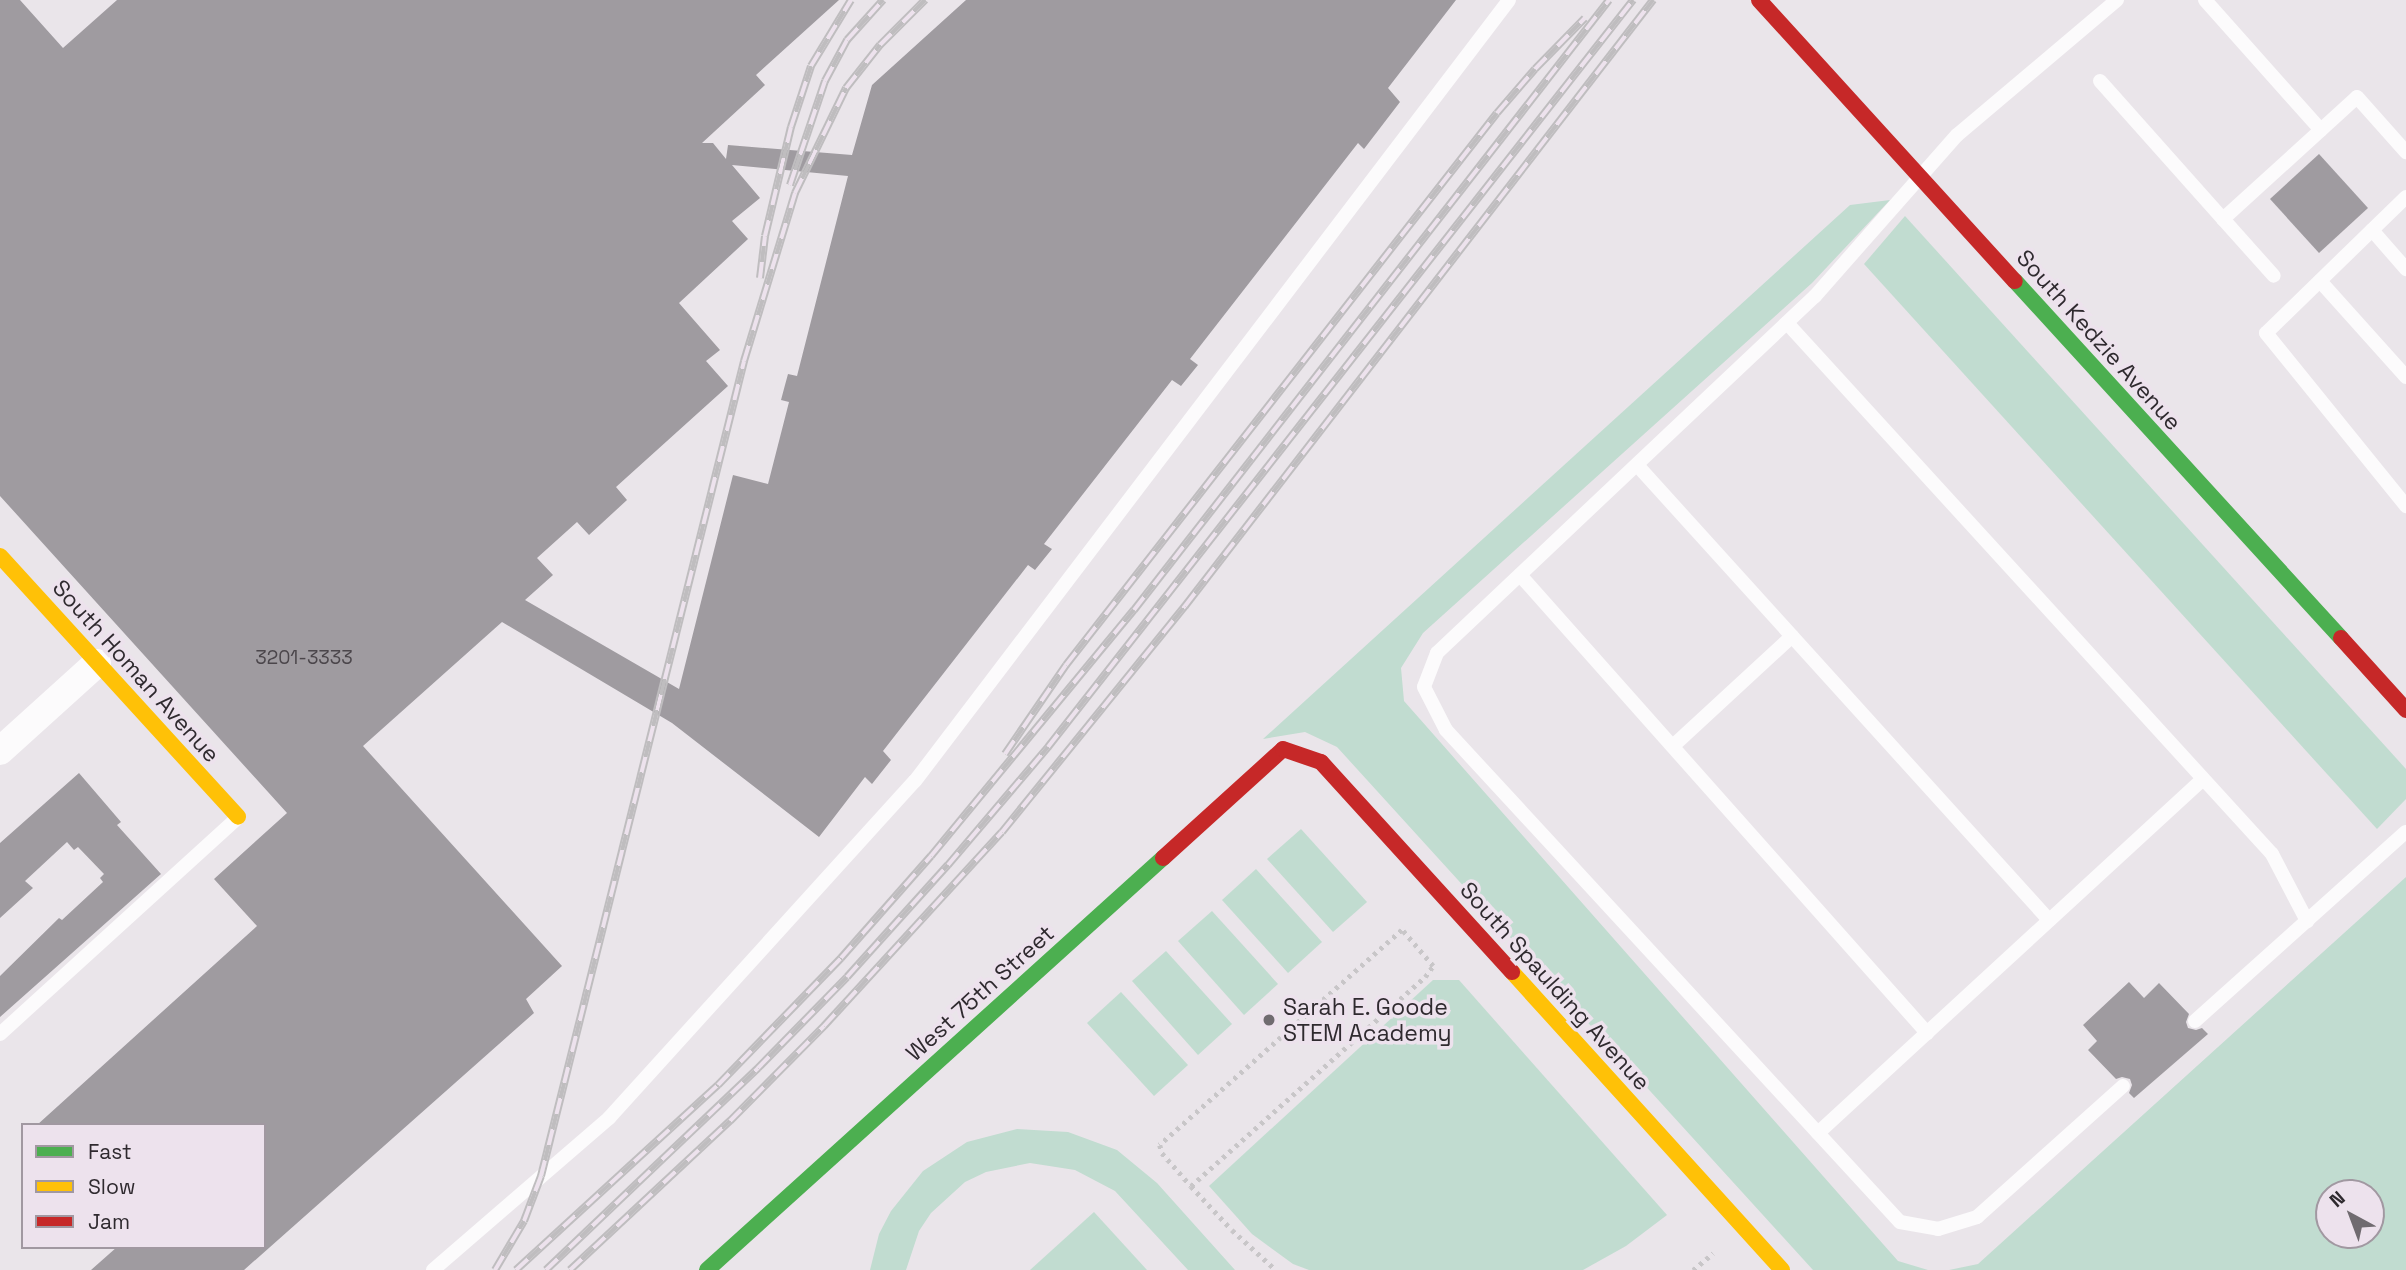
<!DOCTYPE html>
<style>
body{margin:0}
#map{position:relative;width:2406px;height:1270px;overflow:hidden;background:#eae5ea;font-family:"Space Grotesk",sans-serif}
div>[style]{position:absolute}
.green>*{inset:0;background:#c1dcd0}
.building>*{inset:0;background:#9f9ba0}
.path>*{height:4.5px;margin-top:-2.25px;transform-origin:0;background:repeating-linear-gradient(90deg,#c8c6c8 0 3.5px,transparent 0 8.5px)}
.lane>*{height:14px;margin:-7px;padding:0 7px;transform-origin:7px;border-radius:7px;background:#fcfbfc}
.street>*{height:28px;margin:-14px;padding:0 14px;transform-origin:14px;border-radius:14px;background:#fcfbfc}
.fast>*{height:16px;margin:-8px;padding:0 8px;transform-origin:8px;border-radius:8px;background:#4caf50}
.slow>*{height:16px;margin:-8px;padding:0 8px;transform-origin:8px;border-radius:8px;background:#ffc107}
.jam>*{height:16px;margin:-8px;padding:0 8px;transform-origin:8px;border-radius:8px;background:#c62828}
.rail>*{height:8px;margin-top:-4px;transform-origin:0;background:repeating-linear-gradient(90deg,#ede2ed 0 16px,#bfbdbf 0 32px);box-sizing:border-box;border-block:2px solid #bfbdbf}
.dots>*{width:19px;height:19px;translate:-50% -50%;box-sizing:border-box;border:4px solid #ede2ed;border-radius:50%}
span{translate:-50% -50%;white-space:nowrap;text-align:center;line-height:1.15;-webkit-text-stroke:7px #ede2ed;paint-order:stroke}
.number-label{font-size:19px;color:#4b464b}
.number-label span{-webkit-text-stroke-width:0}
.street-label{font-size:23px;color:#2f2a2f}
.poi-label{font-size:23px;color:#2f2a2f}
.left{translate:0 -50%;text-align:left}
.legend{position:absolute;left:21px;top:1123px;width:245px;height:126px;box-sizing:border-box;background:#ede2ed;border:2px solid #a198a1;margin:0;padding:9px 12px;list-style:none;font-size:21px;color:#2f2a2f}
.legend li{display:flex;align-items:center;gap:14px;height:35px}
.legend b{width:35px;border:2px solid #a198a1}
.north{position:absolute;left:2315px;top:1179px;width:70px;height:70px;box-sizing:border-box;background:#ede2ed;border:2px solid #a198a1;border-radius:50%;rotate:319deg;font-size:19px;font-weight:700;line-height:28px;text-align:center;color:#2f2a2f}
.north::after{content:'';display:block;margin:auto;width:24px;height:32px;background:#706b70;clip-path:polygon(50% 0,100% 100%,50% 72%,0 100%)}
</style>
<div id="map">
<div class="green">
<div style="clip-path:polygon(1890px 200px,1812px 283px,1423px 633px,1401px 668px,1404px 701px,1898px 1261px,1928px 1270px,1813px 1270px,1337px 747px,1305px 732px,1263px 739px,1850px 205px)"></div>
<div style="clip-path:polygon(1905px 216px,2406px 769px,2406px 799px,2377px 829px,1864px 264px)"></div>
<div style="clip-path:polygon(1301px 829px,1367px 902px,1333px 932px,1267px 859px)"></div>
<div style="clip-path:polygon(1256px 869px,1322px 942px,1288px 973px,1222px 900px)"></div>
<div style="clip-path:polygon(evenodd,2406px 877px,2406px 1270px,1949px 1270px,1978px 1264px,2406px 877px,2329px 1193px,2371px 1193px,2371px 1235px,2329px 1235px,2329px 1193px)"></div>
<div style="clip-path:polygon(1212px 911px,1278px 984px,1244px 1015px,1178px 941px)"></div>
<div style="clip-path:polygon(1166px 951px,1232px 1024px,1198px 1055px,1132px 981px)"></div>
<div style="clip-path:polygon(1433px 980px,1459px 980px,1667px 1215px,1626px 1246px,1583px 1270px,1309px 1270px,1293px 1264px,1252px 1234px,1209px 1186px)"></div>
<div style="clip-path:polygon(1121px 992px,1188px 1065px,1154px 1096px,1087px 1023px)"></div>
<div style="clip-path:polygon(1017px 1129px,1068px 1132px,1117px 1150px,1157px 1183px,1235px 1270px,1188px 1270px,1115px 1191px,1075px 1170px,1030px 1163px,986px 1172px,965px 1182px,931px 1213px,919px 1231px,906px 1270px,870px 1270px,879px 1234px,891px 1211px,923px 1171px,967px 1142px)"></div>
<div style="clip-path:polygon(1094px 1212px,1147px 1270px,1030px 1270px)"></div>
</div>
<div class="building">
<div style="clip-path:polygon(evenodd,0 0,20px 0,63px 48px,117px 0,839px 0,756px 75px,765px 85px,702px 143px,713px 143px,726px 159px,728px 145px,852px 155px,872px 85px,966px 0,1456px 0,1388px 88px,1400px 102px,1364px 149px,1358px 143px,1190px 359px,1198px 365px,1181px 386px,1172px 380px,1044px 544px,1052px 549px,1035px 570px,1028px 565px,883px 751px,891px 760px,872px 784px,865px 777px,819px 837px,672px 723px,502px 622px,363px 746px,562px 966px,526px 999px,534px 1013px,244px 1270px,91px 1270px,117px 1247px,264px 1247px,264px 1125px,37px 1125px,257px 926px,214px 879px,287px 813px,0 496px,0 0,732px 165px,848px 176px,797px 376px,788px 374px,785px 385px,781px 400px,789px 402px,768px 484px,733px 475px,679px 689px,525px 600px,553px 575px,537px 558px,577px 522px,589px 535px,627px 500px,616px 487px,728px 386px,706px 361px,720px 350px,679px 303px,748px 239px,732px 221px,760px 198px,732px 165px)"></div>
<div style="clip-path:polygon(2319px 154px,2368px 208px,2319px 253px,2270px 199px)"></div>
<div style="clip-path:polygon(79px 773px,121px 822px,117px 825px,161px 874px,0 1017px,0 976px,59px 918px,62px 920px,103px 882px,100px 878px,104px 874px,78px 847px,74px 850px,67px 842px,25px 881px,33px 888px,0 918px,0 843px)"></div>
<div style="clip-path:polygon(2129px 982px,2144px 998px,2159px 983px,2189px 1014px,2186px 1022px,2188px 1028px,2196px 1030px,2202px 1028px,2208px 1034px,2134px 1098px,2129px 1093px,2132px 1085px,2130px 1079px,2122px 1077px,2116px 1079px,2088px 1050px,2097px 1041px,2083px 1025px)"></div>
</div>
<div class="path">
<div style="left:1191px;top:1186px;width:314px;rotate:-41.8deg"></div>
<div style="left:1425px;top:977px;width:14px;rotate:-54deg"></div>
<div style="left:1433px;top:966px;width:48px;rotate:-130.7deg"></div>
<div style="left:1402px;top:930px;width:324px;rotate:138.4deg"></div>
<div style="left:1160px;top:1145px;width:8px;rotate:76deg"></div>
<div style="left:1162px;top:1153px;width:44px;rotate:48.7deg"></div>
<div style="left:1191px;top:1186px;width:60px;rotate:47deg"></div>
<div style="left:1232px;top:1230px;width:59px;rotate:42.3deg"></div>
<div style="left:1693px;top:1270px;width:26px;rotate:-40deg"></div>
</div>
<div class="lane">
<div style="left:2117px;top:0;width:209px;rotate:139.8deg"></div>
<div style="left:1957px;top:135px;width:215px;rotate:131.4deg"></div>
<div style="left:1815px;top:296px;width:520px;rotate:136.64deg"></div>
<div style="left:1437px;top:653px;width:36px;rotate:111deg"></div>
<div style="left:1424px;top:687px;width:48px;rotate:62.9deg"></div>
<div style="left:1446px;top:730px;width:669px;rotate:47.3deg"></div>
<div style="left:1900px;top:1222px;width:39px;rotate:10deg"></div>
<div style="left:1938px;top:1229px;width:41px;rotate:-17.1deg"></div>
<div style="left:1977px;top:1217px;width:196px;rotate:-41.9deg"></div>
<div style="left:2205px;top:0;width:174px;rotate:48.3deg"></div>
<div style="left:2100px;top:81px;width:185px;rotate:48.3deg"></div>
<div style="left:2223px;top:219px;width:181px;rotate:-42.3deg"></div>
<div style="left:2357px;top:97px;width:74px;rotate:48.3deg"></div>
<div style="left:2406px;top:197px;width:195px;rotate:135.8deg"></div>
<div style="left:2266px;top:333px;width:223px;rotate:51deg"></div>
<div style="left:2223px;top:219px;width:76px;rotate:48.2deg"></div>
<div style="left:2372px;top:230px;width:52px;rotate:48.9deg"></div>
<div style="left:2320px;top:281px;width:129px;rotate:48.1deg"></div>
<div style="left:1787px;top:323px;width:719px;rotate:47.59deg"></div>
<div style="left:2272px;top:854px;width:76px;rotate:62.4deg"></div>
<div style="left:1637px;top:465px;width:614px;rotate:47.84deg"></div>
<div style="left:1520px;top:575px;width:613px;rotate:48.37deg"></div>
<div style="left:1673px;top:746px;width:162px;rotate:-42.7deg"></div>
<div style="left:2195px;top:1021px;width:283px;rotate:-41.9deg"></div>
<div style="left:0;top:1034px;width:321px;rotate:-42.3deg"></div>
<div style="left:1818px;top:1133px;width:523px;rotate:-42.6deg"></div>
<div style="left:433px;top:1270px;width:233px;rotate:-40.8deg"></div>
<div style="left:609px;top:1118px;width:455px;rotate:-47.8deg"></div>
<div style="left:915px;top:781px;width:981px;rotate:-52.74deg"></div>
</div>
<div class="street">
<div style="left:0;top:751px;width:131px;rotate:-42.2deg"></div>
</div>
<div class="fast">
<div style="left:2015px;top:281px;width:483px;rotate:47.6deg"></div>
<div style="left:707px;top:1270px;width:615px;rotate:-42.1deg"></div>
</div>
<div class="slow">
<div style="left:0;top:556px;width:353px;rotate:47.6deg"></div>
<div style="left:1512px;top:972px;width:402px;rotate:47.8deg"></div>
</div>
<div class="jam">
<div style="left:1759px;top:0;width:380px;rotate:47.7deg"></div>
<div style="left:2341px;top:638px;width:97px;rotate:47.9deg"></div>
<div style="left:1163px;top:858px;width:162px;rotate:-42.2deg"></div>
<div style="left:1283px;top:749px;width:40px;rotate:18.9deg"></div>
<div style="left:1321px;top:762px;width:284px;rotate:47.7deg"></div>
</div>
<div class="rail">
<div style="left:790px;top:185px;width:110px;rotate:-71.4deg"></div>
<div style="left:825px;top:81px;width:47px;rotate:-61.8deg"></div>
<div style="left:847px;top:40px;width:54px;rotate:-48deg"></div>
<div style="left:760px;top:278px;width:42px;rotate:-83.2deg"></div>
<div style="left:765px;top:236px;width:112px;rotate:-76.6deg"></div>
<div style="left:791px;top:127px;width:64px;rotate:-71.8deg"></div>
<div style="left:811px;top:66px;width:77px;rotate:-58.8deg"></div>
<div style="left:1005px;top:754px;width:108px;rotate:-55.6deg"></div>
<div style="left:1066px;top:665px;width:700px;rotate:-52.02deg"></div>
<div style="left:1497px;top:113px;width:58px;rotate:-49.2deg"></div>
<div style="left:1535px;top:69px;width:71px;rotate:-45.6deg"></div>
<div style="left:495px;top:1270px;width:57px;rotate:-59.4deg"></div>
<div style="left:524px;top:1221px;width:48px;rotate:-69.3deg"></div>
<div style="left:541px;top:1176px;width:840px;rotate:-76.01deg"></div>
<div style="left:744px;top:361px;width:176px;rotate:-73.1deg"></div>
<div style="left:795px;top:193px;width:117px;rotate:-64.1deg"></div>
<div style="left:846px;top:88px;width:55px;rotate:-51.7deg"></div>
<div style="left:880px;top:45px;width:64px;rotate:-45deg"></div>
<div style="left:516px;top:1270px;width:274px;rotate:-42.5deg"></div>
<div style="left:718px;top:1085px;width:177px;rotate:-45.9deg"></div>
<div style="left:841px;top:958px;width:136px;rotate:-48.6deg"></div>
<div style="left:931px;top:856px;width:319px;rotate:-50.5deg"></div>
<div style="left:1134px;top:610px;width:773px;rotate:-52.09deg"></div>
<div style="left:546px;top:1270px;width:293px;rotate:-43.6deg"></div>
<div style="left:758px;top:1068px;width:127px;rotate:-45.6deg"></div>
<div style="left:847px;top:977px;width:151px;rotate:-48deg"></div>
<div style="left:948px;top:865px;width:155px;rotate:-49.7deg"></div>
<div style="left:1048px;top:747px;width:949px;rotate:-51.93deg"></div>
<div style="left:570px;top:1270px;width:219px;rotate:-43deg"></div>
<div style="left:730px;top:1121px;width:134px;rotate:-45.3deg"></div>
<div style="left:824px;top:1026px;width:263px;rotate:-47.5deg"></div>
<div style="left:1002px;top:832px;width:291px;rotate:-51deg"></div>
<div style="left:1185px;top:606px;width:766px;rotate:-52.32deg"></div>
</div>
<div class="dots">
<div style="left:1269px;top:1020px;background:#706b70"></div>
</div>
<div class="number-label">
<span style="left:304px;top:658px">3201-3333</span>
</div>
<div class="street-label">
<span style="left:2099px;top:340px;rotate:48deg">South Kedzie Avenue</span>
<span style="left:136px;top:671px;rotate:48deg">South Homan Avenue</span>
<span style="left:1555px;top:986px;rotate:48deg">South Spaulding Avenue</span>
<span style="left:980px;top:993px;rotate:-42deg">West 75th Street</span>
</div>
<div class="poi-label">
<span class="left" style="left:1283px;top:1020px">Sarah E. Goode<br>STEM Academy</span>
</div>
<ul class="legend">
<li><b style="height:9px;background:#4caf50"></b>Fast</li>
<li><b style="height:9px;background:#ffc107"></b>Slow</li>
<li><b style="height:9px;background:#c62828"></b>Jam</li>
</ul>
<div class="north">N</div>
</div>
